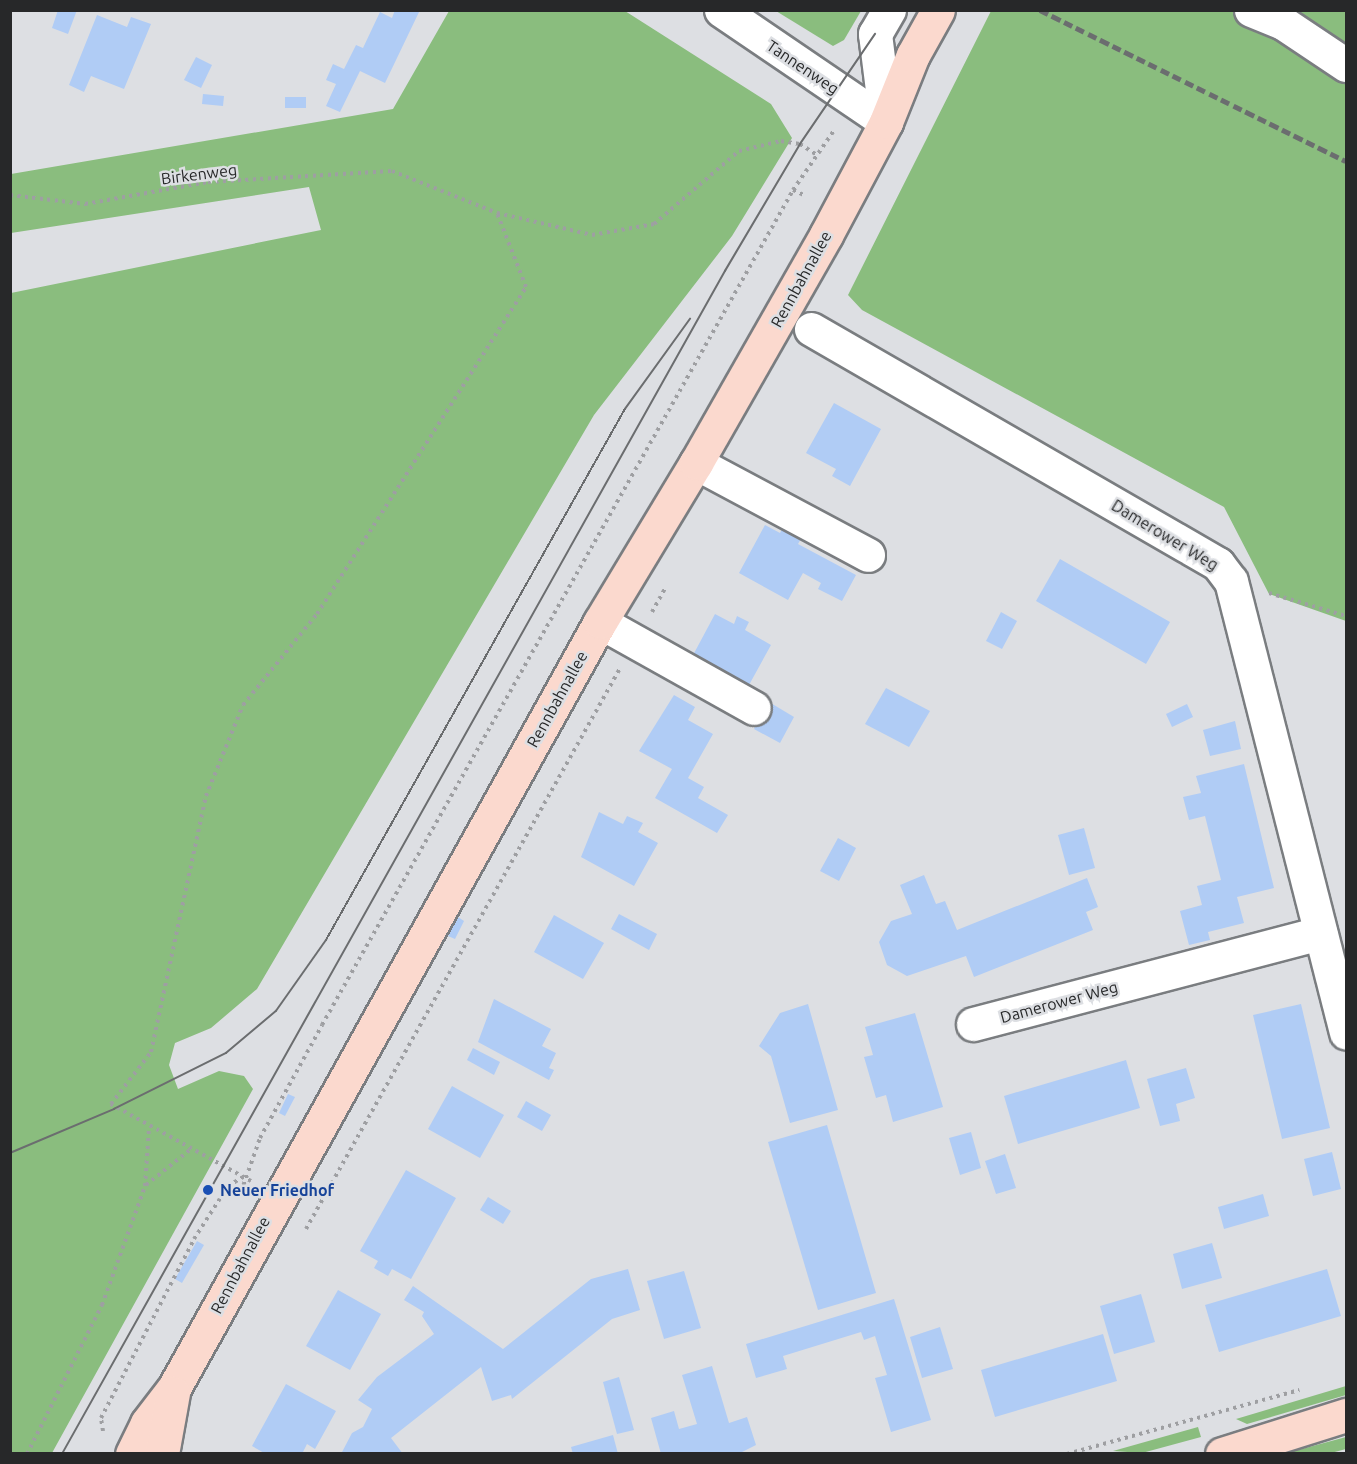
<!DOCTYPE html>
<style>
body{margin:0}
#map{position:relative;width:1357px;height:1464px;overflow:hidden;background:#dddfe3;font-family:Ubuntu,sans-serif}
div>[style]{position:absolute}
.green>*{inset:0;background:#8abd7e}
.building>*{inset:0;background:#b0ccf5}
.path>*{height:4px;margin-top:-2px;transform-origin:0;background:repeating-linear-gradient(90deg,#9e9fa2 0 3px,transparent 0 7.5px)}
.roads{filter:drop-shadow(2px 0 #7a7d80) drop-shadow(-2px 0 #7a7d80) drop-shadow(0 2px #7a7d80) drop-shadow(0 -2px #7a7d80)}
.minor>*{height:33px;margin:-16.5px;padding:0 16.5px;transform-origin:16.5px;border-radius:16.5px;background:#fff}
.major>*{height:33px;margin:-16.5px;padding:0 16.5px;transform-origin:16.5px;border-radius:16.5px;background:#fbd9ce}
.tram>*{height:1.5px;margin:-0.75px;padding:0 0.75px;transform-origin:0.75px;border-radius:0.75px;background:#6b6d6f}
.rail>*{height:4.5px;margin-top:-2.25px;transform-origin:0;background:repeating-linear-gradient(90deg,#6b6d6f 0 9px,transparent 0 13.5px)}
.dots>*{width:16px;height:16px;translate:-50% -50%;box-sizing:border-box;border:3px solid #dddfe3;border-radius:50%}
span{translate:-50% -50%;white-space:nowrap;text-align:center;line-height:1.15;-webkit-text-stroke:5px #dddfe3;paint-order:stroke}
.street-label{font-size:16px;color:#272829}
.transit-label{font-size:16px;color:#164399;font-weight:700}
.left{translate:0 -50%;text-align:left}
.frame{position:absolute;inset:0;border:12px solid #272829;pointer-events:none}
</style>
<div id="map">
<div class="green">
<div style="clip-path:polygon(449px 11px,625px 11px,771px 104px,792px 138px,732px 236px,594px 415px,257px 989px,211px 1028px,175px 1043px,169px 1065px,178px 1089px,219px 1071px,244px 1076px,253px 1089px,52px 1453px,11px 1453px,11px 293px,321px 230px,309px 187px,11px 233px,11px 174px,393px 109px)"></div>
<div style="clip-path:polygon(776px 11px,861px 11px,844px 40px,833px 46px)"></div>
<div style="clip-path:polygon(991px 11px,1346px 11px,1346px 621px,1269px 594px,1224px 507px,862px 310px,848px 295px)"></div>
<div style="clip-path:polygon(1346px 1386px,1346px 1395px,1247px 1424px,1236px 1419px)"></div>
<div style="clip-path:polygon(1198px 1427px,1201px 1437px,1142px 1453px,1113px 1451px)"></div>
<div style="clip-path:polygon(1346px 1437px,1346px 1449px,1331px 1453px,1287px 1453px)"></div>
</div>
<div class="building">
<div style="clip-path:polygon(58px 10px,77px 10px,68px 34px,52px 28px)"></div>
<div style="clip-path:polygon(395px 10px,420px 10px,385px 83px,360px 71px,340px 112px,326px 106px,336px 84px,326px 80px,333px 64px,344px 69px,356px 45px,363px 48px,380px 12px,392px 18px)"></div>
<div style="clip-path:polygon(97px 15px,127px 27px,131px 17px,151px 24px,124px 89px,91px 76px,84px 92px,69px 85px)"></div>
<div style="clip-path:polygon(196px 57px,212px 65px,201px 88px,184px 80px)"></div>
<div style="clip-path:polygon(203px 94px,224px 96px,223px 106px,202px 104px)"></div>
<div style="clip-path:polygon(285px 97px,306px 97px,306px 108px,285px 108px)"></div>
<div style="clip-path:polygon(834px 403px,881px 429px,850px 486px,832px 476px,836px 469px,806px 453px)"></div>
<div style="clip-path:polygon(765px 525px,780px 533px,784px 525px,803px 535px,798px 544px,856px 575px,842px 601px,818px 589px,821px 583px,803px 573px,788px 600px,739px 573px)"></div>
<div style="clip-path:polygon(1060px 559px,1170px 622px,1146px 664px,1036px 601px)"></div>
<div style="clip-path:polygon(1001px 612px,1017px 621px,1002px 649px,986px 641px)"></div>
<div style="clip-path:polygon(715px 614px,734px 624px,737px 616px,749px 622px,745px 630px,771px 645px,749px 685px,692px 657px)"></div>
<div style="clip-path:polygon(886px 688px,930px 711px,909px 747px,865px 724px)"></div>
<div style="clip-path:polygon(674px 695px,695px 707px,688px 720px,713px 734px,688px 778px,704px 787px,698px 798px,728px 815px,717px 833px,655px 798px,672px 769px,639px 751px)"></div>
<div style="clip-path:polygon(769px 702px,794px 717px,780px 743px,754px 729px)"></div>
<div style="clip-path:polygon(1187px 704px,1193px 717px,1172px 727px,1166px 714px)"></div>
<div style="clip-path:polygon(1235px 721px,1241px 749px,1210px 756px,1203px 730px)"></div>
<div style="clip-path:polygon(1244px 764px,1274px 888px,1237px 897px,1244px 923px,1208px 932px,1210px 940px,1189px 945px,1180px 911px,1202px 905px,1197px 886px,1221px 880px,1205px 816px,1189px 820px,1183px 797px,1201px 793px,1196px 776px)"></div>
<div style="clip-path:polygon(599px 812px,623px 824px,627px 816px,643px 823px,638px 832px,658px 843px,634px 886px,581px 857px)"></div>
<div style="clip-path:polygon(1084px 828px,1095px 868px,1069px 875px,1058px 835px)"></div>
<div style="clip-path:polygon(838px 838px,856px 848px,839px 881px,820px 871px)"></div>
<div style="clip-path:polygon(924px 875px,936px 904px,945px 901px,957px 930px,1087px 878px,1098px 907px,1086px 912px,1093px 930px,974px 977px,966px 956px,907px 976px,887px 965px,879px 942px,891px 921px,912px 914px,900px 885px)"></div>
<div style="clip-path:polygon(619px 914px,657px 934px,649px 950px,611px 929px)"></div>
<div style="clip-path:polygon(554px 915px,604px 943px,583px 979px,534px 952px)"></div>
<div style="clip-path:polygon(458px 917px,464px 921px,455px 939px,448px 936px)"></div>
<div style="clip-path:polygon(494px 999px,551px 1029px,542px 1046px,556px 1053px,549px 1068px,554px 1070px,549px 1080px,478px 1042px)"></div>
<div style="clip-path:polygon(808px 1004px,838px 1110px,790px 1123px,771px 1056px,759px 1046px,780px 1013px)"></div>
<div style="clip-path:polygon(1301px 1004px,1330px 1128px,1282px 1139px,1253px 1015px)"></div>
<div style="clip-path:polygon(915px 1013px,943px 1107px,893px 1122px,886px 1095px,876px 1098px,864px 1057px,873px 1055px,865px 1027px)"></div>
<div style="clip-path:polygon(473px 1048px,500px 1062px,494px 1075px,467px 1060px)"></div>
<div style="clip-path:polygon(1126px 1060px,1140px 1108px,1018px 1144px,1004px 1096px)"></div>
<div style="clip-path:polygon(1186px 1068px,1195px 1098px,1176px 1104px,1180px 1121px,1160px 1126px,1147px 1079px)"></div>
<div style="clip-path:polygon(452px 1086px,504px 1115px,480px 1158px,428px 1129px)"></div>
<div style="clip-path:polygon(288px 1094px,295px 1097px,285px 1116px,279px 1113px)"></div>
<div style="clip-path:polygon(526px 1101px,551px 1115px,542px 1131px,517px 1117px)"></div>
<div style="clip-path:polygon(827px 1125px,876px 1293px,818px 1310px,768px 1142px)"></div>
<div style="clip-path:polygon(971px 1132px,981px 1168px,960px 1175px,949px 1138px)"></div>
<div style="clip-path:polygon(1332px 1152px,1341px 1189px,1313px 1196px,1304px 1159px)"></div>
<div style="clip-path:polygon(1005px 1154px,1016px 1188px,996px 1194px,985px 1161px)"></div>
<div style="clip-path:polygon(406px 1170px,456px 1198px,411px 1279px,392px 1269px,388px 1276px,374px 1268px,378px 1261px,360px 1251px)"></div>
<div style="clip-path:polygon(1263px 1194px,1269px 1216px,1224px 1229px,1218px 1207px)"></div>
<div style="clip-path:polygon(488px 1197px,511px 1211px,503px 1224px,480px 1210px)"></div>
<div style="clip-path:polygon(197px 1241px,204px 1245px,182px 1283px,175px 1279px)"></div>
<div style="clip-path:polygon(1212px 1243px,1222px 1278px,1182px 1289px,1173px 1254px)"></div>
<div style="clip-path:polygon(628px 1269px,640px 1310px,612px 1319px,512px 1399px,511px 1395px,492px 1401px,481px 1367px,391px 1438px,403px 1454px,341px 1454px,352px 1433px,363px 1427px,372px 1409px,358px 1400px,377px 1377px,434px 1334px,422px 1316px,424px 1312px,404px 1300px,413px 1286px,503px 1349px,591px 1279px)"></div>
<div style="clip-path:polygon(1327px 1269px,1341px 1316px,1219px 1352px,1205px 1305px)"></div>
<div style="clip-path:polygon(684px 1271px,701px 1328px,664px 1339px,647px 1281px)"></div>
<div style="clip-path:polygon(338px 1290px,381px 1314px,350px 1370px,306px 1346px)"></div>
<div style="clip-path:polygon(1141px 1294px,1155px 1342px,1114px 1354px,1100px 1306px)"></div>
<div style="clip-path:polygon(894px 1299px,931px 1420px,891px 1432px,875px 1378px,887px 1375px,875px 1336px,864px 1340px,861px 1332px,783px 1356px,787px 1369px,756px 1378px,746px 1344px)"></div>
<div style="clip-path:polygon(940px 1327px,953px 1369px,922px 1378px,910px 1337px)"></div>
<div style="clip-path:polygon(1103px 1334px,1117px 1381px,995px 1417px,981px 1370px)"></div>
<div style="clip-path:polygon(712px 1366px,729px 1423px,747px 1417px,756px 1445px,738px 1454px,661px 1454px,651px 1418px,674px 1411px,679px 1429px,697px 1424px,682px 1375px)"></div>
<div style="clip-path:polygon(619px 1377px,634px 1430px,617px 1434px,603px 1382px)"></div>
<div style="clip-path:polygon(286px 1384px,336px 1411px,315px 1449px,307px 1444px,302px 1454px,266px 1454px,252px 1446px)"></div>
<div style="clip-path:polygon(613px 1435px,618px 1454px,573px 1454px,571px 1447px)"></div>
</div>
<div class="path">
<div style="left:793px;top:190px;width:14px;rotate:25deg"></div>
<div style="left:10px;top:195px;width:76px;rotate:6.8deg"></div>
<div style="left:85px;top:204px;width:125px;rotate:-10.1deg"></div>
<div style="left:208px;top:182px;width:184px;rotate:-3.4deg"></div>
<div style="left:392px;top:171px;width:113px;rotate:21.8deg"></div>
<div style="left:497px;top:213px;width:98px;rotate:13deg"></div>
<div style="left:592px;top:235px;width:63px;rotate:-10.1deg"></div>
<div style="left:654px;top:224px;width:112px;rotate:-40.7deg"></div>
<div style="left:739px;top:151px;width:43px;rotate:-13.4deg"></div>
<div style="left:781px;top:141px;width:19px;rotate:9deg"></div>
<div style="left:800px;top:144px;width:20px;rotate:33deg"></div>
<div style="left:1269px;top:593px;width:80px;rotate:16.6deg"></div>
<div style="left:652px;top:612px;width:29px;rotate:-61deg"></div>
<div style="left:251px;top:1181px;width:160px;rotate:-151.2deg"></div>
<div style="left:111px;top:1104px;width:66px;rotate:-52.4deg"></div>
<div style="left:151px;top:1052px;width:262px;rotate:-77.9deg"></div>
<div style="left:206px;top:796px;width:98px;rotate:-67.9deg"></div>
<div style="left:243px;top:705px;width:117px;rotate:-50.9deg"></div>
<div style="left:317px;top:614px;width:388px;rotate:-57.4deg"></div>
<div style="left:526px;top:287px;width:79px;rotate:-111.4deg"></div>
<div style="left:146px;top:1185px;width:58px;rotate:-38.7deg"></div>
<div style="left:241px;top:1192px;width:57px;rotate:-70.6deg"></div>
<div style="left:260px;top:1138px;width:129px;rotate:-61.2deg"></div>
<div style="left:322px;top:1025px;width:959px;rotate:-60.57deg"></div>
<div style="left:793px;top:190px;width:74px;rotate:-55.5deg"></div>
<div style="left:306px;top:1229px;width:641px;rotate:-60.75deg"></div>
<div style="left:103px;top:1431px;width:13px;rotate:-99deg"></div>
<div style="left:101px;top:1418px;width:202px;rotate:-62.5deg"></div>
<div style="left:194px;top:1239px;width:63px;rotate:-57.3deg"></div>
<div style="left:228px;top:1186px;width:17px;rotate:-31deg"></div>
<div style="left:27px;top:1454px;width:167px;rotate:-63.3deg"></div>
<div style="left:102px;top:1305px;width:127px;rotate:-70.1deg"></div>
<div style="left:145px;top:1186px;width:59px;rotate:-86.1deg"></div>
<div style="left:1067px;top:1454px;width:241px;rotate:-15.4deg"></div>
</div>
<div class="roads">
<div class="minor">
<div style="left:721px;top:10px;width:199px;rotate:34.2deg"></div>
<div style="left:1251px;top:10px;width:35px;rotate:22deg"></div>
<div style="left:1283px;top:23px;width:76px;rotate:33.7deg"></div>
<div style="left:886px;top:122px;width:89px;rotate:-97.1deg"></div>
<div style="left:875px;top:34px;width:28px;rotate:-60deg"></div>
<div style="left:811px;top:329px;width:470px;rotate:30deg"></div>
<div style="left:1218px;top:564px;width:21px;rotate:53deg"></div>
<div style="left:1231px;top:581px;width:466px;rotate:75.7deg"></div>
<div style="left:696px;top:463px;width:195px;rotate:28.1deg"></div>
<div style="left:600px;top:622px;width:176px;rotate:29.2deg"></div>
<div style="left:973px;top:1024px;width:359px;rotate:-14.7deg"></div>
</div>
<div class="major">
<div style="left:132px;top:1454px;width:34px;rotate:-64deg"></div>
<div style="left:147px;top:1423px;width:44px;rotate:-52.4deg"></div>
<div style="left:174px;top:1388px;width:876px;rotate:-60.92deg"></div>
<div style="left:600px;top:622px;width:186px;rotate:-58.9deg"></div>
<div style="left:696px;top:463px;width:262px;rotate:-60.3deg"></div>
<div style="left:826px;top:235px;width:128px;rotate:-62deg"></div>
<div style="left:886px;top:122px;width:72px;rotate:-68.1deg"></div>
<div style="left:913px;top:55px;width:51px;rotate:-60.9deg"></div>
<div style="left:162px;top:1454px;width:62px;rotate:-79.8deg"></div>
<div style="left:1222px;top:1454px;width:130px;rotate:-17.5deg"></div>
</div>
</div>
<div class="tram">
<div style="left:10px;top:1153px;width:113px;rotate:-22.9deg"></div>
<div style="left:114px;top:1109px;width:125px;rotate:-26.6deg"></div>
<div style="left:226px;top:1053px;width:65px;rotate:-40deg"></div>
<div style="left:276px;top:1011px;width:87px;rotate:-54.8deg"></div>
<div style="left:326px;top:940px;width:609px;rotate:-60.62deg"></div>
<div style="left:625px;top:409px;width:111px;rotate:-54.2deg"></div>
<div style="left:62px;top:1454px;width:1356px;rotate:-60.73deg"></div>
<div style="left:725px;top:271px;width:147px;rotate:-59.4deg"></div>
<div style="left:800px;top:144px;width:133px;rotate:-55.7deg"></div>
</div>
<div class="rail">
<div style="left:1040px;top:10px;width:341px;rotate:26.3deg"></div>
</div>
<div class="dots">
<div style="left:208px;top:1190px;background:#1a4fb4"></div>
</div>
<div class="street-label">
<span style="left:803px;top:67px;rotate:34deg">Tannenweg</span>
<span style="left:199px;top:174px;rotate:-7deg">Birkenweg</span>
<span style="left:801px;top:279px;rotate:-61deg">Rennbahnallee</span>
<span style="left:1165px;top:535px;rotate:31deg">Damerower Weg</span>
<span style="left:557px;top:699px;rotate:-61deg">Rennbahnallee</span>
<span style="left:1059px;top:1002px;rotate:-15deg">Damerower Weg</span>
<span style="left:240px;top:1265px;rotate:-62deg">Rennbahnallee</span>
</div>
<div class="transit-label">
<span class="left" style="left:220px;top:1190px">Neuer Friedhof</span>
</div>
<div class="frame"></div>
</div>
